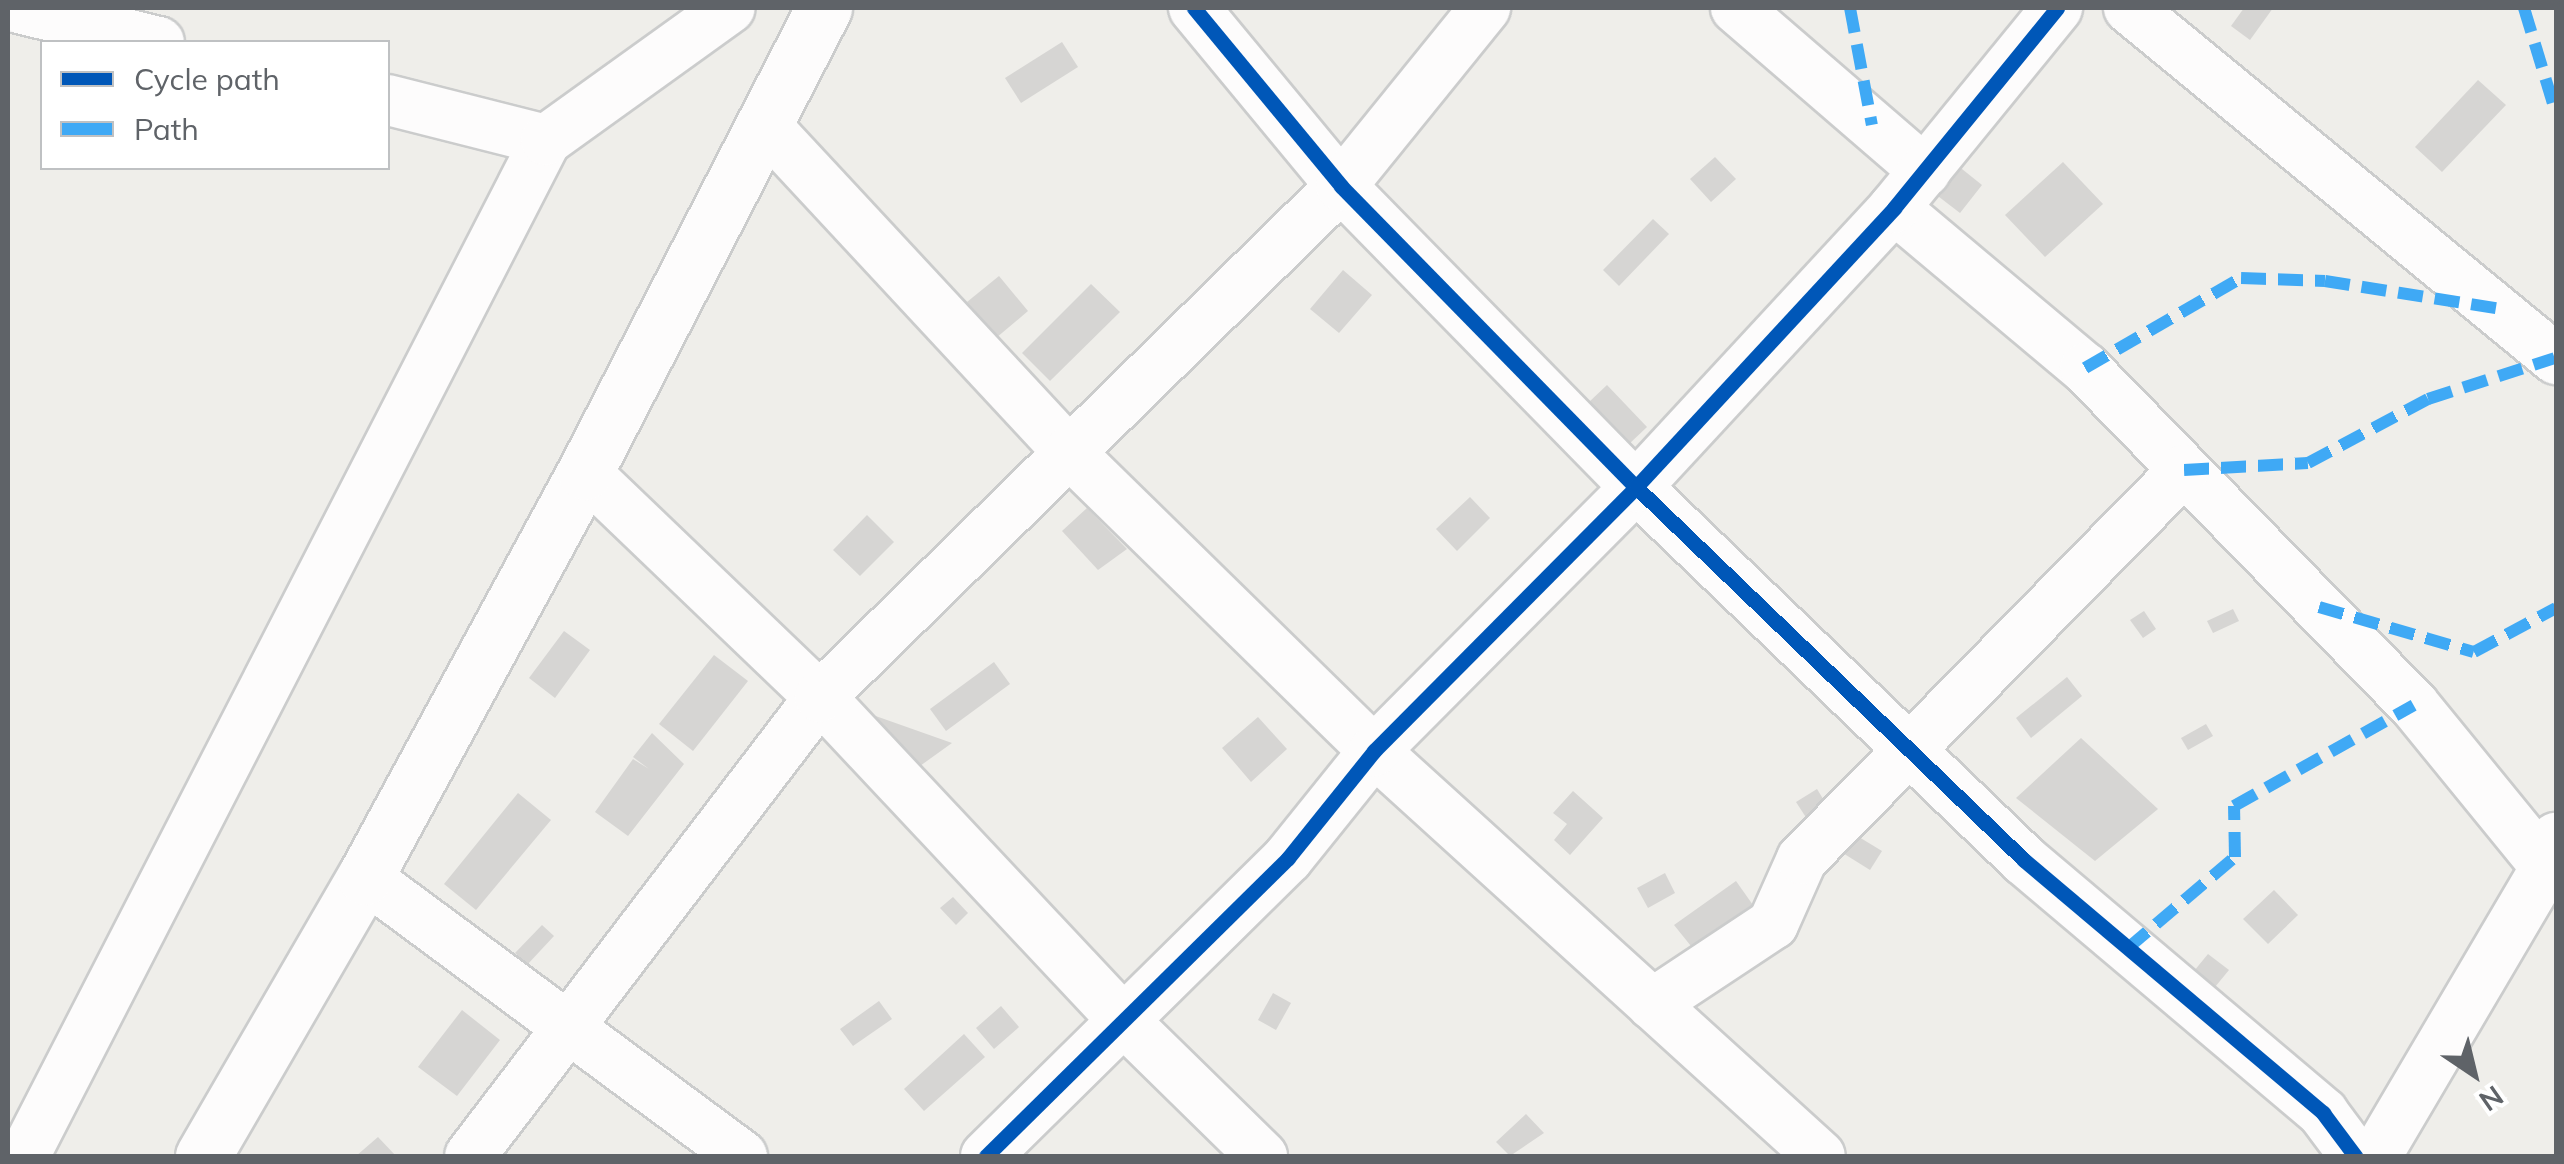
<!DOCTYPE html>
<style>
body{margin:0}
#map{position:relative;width:2564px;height:1164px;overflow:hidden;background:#efeeea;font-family:Mulish,sans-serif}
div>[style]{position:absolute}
.building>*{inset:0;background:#d6d5d3}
.roads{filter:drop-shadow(2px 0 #cbcccc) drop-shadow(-2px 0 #cbcccc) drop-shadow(0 2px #cbcccc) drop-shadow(0 -2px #cbcccc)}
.minor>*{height:50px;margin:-25px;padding:0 25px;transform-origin:25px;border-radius:25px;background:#fdfcfc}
.tertiary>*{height:55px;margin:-27.5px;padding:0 27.5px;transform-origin:27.5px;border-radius:27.5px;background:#fdfcfc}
.quiet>*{height:12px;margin-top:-6px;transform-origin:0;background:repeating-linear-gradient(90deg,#3fa9f5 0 25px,transparent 0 37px)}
.cycleway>*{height:15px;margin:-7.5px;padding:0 7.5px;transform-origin:7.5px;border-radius:7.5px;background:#0057b8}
span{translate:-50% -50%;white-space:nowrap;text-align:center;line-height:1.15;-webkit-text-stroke:8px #fff;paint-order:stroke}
.frame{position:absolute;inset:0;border:10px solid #5f6368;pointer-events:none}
.legend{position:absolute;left:40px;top:40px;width:350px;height:130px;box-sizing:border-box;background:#fff;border:2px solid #bfc1c3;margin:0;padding:12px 18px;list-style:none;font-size:30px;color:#5f6368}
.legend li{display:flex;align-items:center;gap:20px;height:50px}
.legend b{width:50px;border:2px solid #bfc1c3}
.north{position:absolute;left:2424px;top:1024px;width:100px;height:100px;-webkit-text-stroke:8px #fff;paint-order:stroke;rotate:145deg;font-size:28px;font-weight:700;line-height:40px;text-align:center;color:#5f6368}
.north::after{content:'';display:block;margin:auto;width:35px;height:45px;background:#5f6368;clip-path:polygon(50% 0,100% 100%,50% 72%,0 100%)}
</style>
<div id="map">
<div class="building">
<div style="clip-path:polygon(2244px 8px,2273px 8px,2250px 40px,2231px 26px)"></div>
<div style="clip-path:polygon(1062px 42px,1078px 67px,1021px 103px,1005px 78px)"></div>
<div style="clip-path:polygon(2478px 80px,2506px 105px,2442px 172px,2415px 147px)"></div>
<div style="clip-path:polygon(1715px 157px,1736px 179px,1711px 202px,1690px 179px)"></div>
<div style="clip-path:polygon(1952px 161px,1982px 185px,1960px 213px,1930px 190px)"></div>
<div style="clip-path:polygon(2063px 162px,2103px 204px,2045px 257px,2005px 215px)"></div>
<div style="clip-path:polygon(1653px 219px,1669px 234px,1619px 286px,1603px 270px)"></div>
<div style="clip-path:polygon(1343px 270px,1372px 295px,1339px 333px,1310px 309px)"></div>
<div style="clip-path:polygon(999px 276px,1028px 311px,996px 338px,967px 302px)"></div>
<div style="clip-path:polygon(1091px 284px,1120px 312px,1050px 381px,1022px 353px)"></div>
<div style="clip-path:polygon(1607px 385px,1647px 427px,1628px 445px,1588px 403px)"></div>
<div style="clip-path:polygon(1470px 497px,1490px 518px,1457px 551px,1436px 529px)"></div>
<div style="clip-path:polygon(1087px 508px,1127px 549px,1098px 570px,1062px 531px)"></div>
<div style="clip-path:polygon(867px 515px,894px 542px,860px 576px,833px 550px)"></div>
<div style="clip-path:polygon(2233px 609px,2239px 621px,2213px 633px,2207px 621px)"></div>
<div style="clip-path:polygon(2144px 611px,2156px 629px,2143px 638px,2130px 620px)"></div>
<div style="clip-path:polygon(564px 631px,590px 650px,555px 698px,529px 678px)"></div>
<div style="clip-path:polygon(714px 655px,748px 681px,693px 751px,659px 724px)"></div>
<div style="clip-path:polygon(994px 662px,1010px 684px,946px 731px,930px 709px)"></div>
<div style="clip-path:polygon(2067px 677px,2082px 696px,2031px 738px,2016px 718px)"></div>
<div style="clip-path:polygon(853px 708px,952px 743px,913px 771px)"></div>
<div style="clip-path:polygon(1258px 717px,1287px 749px,1251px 782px,1222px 748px)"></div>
<div style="clip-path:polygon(2206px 724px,2213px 736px,2188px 750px,2181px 738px)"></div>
<div style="clip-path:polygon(652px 733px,684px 764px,628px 836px,595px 812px,633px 759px,649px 769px,633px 757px)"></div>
<div style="clip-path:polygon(2081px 738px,2158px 809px,2095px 861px,2016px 798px)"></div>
<div style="clip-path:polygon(1817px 789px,1828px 807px,1807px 819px,1796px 802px)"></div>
<div style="clip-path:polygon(1573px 791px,1603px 818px,1570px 855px,1554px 840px,1567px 824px,1553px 813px)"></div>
<div style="clip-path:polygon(518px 793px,551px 820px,476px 910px,444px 884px)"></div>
<div style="clip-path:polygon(1849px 831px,1882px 851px,1870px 870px,1838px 850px)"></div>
<div style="clip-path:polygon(1665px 873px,1675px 893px,1648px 908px,1637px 888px)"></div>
<div style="clip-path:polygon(1736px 881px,1760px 915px,1699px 956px,1674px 925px)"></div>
<div style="clip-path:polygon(2274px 890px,2298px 915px,2268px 944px,2243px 919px)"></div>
<div style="clip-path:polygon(953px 897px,968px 913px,956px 925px,940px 908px)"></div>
<div style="clip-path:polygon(542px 925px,554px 936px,527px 965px,515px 953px)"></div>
<div style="clip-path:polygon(2208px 954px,2229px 970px,2215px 987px,2194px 971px)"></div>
<div style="clip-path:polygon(1273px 993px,1291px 1003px,1276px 1030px,1258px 1020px)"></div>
<div style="clip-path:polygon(879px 1001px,892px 1019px,853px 1046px,840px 1029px)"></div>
<div style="clip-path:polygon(1001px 1006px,1019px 1027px,994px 1049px,976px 1028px)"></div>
<div style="clip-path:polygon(462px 1010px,500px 1040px,457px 1096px,418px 1067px)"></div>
<div style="clip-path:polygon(964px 1034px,985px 1057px,924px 1111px,904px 1089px)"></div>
<div style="clip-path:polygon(1526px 1114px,1544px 1133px,1510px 1156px,1496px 1142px)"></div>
<div style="clip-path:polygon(378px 1137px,396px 1156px,356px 1156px)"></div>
</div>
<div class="roads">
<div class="minor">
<div style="left:19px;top:8px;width:144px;rotate:13.7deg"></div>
<div style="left:1194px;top:8px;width:231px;rotate:50.4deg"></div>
<div style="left:1341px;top:186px;width:421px;rotate:45.6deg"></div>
<div style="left:1636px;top:487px;width:538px;rotate:43.87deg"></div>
<div style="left:2024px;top:860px;width:392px;rotate:40.2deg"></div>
<div style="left:2323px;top:1113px;width:54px;rotate:53.3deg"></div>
<div style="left:1736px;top:8px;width:250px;rotate:40.8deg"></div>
<div style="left:2129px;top:8px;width:553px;rotate:39.42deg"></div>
<div style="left:388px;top:100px;width:163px;rotate:14.2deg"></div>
<div style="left:764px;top:124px;width:448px;rotate:47.1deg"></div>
<div style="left:1069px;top:452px;width:427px;rotate:44.4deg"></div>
<div style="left:1374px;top:751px;width:602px;rotate:42.24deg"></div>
<div style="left:1894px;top:208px;width:249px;rotate:40deg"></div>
<div style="left:2085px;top:368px;width:471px;rotate:45.7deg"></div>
<div style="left:2414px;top:705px;width:209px;rotate:50.8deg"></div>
<div style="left:585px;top:472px;width:325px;rotate:43.8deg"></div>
<div style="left:820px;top:697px;width:446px;rotate:46.8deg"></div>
<div style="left:1125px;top:1022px;width:192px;rotate:44.4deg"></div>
<div style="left:365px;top:877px;width:469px;rotate:36.5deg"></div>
<div style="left:1652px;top:1004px;width:145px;rotate:-33.5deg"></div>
<div style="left:1773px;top:924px;width:71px;rotate:-66deg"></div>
<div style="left:1802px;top:859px;width:545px;rotate:-45.52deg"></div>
<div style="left:24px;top:1156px;width:1142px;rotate:-62.81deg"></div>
<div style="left:546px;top:140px;width:226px;rotate:-35.7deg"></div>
<div style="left:470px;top:1156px;width:577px;rotate:-52.67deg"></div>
<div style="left:820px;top:697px;width:730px;rotate:-44.44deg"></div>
<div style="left:1341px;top:186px;width:229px;rotate:-51deg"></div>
<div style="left:986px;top:1156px;width:424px;rotate:-44.6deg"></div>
<div style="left:1288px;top:858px;width:137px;rotate:-51.2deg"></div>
<div style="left:1374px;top:751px;width:372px;rotate:-45.2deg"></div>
<div style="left:1636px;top:487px;width:380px;rotate:-47.2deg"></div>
<div style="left:1894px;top:208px;width:258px;rotate:-50.8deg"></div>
<div style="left:2376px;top:1156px;width:335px;rotate:-59.5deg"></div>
<div style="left:2546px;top:867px;width:31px;rotate:-71deg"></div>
</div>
<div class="tertiary">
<div style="left:203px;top:1156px;width:323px;rotate:-59.9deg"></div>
<div style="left:365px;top:877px;width:461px;rotate:-61.5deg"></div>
<div style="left:585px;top:472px;width:522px;rotate:-62.75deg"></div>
</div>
</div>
<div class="quiet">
<div style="left:1850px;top:8px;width:119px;rotate:79.4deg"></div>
<div style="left:2524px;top:8px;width:110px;rotate:73.1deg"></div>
<div style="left:2085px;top:368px;width:180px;rotate:-30deg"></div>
<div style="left:2241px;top:278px;width:84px;rotate:2deg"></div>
<div style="left:2325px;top:281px;width:173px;rotate:9deg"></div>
<div style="left:2184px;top:470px;width:124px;rotate:-3.2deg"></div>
<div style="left:2308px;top:463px;width:136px;rotate:-28.1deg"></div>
<div style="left:2428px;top:399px;width:133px;rotate:-17.9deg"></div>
<div style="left:2319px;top:607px;width:161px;rotate:16.2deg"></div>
<div style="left:2474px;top:652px;width:93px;rotate:-28.2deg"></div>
<div style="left:2128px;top:948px;width:140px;rotate:-40.4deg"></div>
<div style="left:2235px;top:857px;width:51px;rotate:-91.1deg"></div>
<div style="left:2234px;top:806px;width:206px;rotate:-29.3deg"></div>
</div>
<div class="cycleway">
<div style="left:1194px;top:8px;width:231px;rotate:50.4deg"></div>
<div style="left:1341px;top:186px;width:421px;rotate:45.6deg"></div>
<div style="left:1636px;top:487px;width:538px;rotate:43.87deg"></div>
<div style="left:2024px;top:860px;width:392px;rotate:40.2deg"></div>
<div style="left:2323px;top:1113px;width:54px;rotate:53.3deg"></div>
<div style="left:986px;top:1156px;width:424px;rotate:-44.6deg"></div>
<div style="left:1288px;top:858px;width:137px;rotate:-51.2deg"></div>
<div style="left:1374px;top:751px;width:372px;rotate:-45.2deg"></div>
<div style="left:1636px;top:487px;width:380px;rotate:-47.2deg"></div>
<div style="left:1894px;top:208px;width:258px;rotate:-50.8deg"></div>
</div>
<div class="frame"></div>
<ul class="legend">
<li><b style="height:12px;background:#0057b8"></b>Cycle path</li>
<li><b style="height:12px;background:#3fa9f5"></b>Path</li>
</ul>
<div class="north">N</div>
</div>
